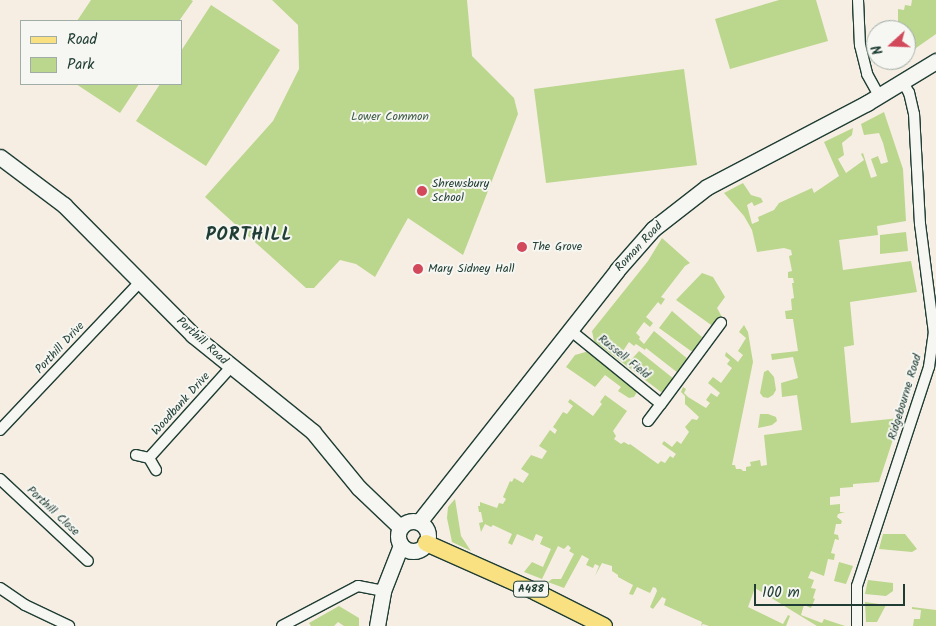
<!DOCTYPE html>
<style>
body{margin:0}
#map{position:relative;width:936px;height:626px;overflow:hidden;background:#f6eee3;font-family:Kalam,sans-serif}
div>[style]{position:absolute}
.green>*{inset:0;background:#bbd68d}
.roads{filter:drop-shadow(1px 0 #1f3d34) drop-shadow(-1px 0 #1f3d34) drop-shadow(0 1px #1f3d34) drop-shadow(0 -1px #1f3d34)}
.street>*{height:10px;margin:-5px;padding:0 5px;transform-origin:5px;border-radius:5px;background:#f6f6f2}
.secondary>*{height:15px;margin:-7.5px;padding:0 7.5px;transform-origin:7.5px;border-radius:7.5px;background:#f6f6f2}
.secondary>.ring{margin:-7.5px;padding:0;box-sizing:content-box;background:none;border:15px solid #f6f6f2;border-radius:50%}
.primary>*{height:16px;margin:-8px;padding:0 8px;transform-origin:8px;border-radius:8px;background:#f9e181}
.dots>*{width:14px;height:14px;translate:-50% -50%;box-sizing:border-box;border:2px solid #f6f6f2;border-radius:50%}
span{translate:-50% -50%;white-space:nowrap;text-align:center;line-height:1.15;-webkit-text-stroke:4px #f6f6f2;paint-order:stroke}
.shield-label span{padding:1px 4px;background:#f6f6f2;border:1px solid;border-radius:4px;-webkit-text-stroke-width:0}
.shield-label{font-size:11px;color:#1f3d34;font-weight:700}
.park-label{font-size:12px;color:#3e5c46}
.poi-label{font-size:12px;color:#1f3d34}
.left{translate:0 -50%;text-align:left}
.street-label{font-size:12px;color:#1f3d34}
.district-label{font-size:18px;color:#1f3d34;font-weight:700;letter-spacing:1px}
.legend{position:absolute;left:20px;top:20px;width:162px;height:65px;box-sizing:border-box;background:#f6f6f2;border:1px solid #a0aca6;margin:0;padding:6px 9px;list-style:none;font-size:15px;color:#1f3d34}
.legend li{display:flex;align-items:center;gap:10px;height:25px}
.legend b{width:25px;border:1px solid #a0aca6}
.north{position:absolute;left:866px;top:20px;width:50px;height:50px;box-sizing:border-box;background:#f6f6f2;border:1px solid #a0aca6;border-radius:50%;rotate:250deg;font-size:14px;font-weight:700;line-height:20px;text-align:center;color:#1f3d34}
.north::after{content:'';display:block;margin:auto;width:18px;height:22px;background:#d1495b;clip-path:polygon(50% 0,100% 100%,50% 72%,0 100%)}
.scale{position:absolute;left:754px;top:584px;width:151px;height:22px;box-sizing:border-box;border:2px solid #1f3d34;border-top:0;padding-left:6px;font-size:15px;line-height:18px;white-space:nowrap;color:#1f3d34;-webkit-text-stroke:4px #f6f6f2;paint-order:stroke}
</style>
<div id="map">
<div class="green">
<div style="clip-path:polygon(91px 0,191px 0,193px 1px,179px 21px,77px 21px)"></div>
<div style="clip-path:polygon(272px 0,467px 0,472px 56px,514px 98px,518px 114px,463px 255px,408px 218px,375px 277px,356px 264px,340px 260px,314px 288px,306px 288px,205px 197px,273px 121px,299px 69px,298px 25px)"></div>
<div style="clip-path:polygon(779px 0,816px 0,828px 41px,730px 69px,715px 19px)"></div>
<div style="clip-path:polygon(912px 0,936px 0,936px 34px,906px 55px,906px 30px,898px 30px,898px 9px,904px 10px,905px 5px,911px 6px)"></div>
<div style="clip-path:polygon(211px 5px,280px 50px,206px 166px,136px 121px,160px 84px,181px 84px,181px 51px)"></div>
<div style="clip-path:polygon(684px 69px,697px 165px,546px 183px,534px 89px)"></div>
<div style="clip-path:polygon(76px 84px,139px 84px,120px 113px)"></div>
<div style="clip-path:polygon(884px 112px,903px 169px,906px 221px,877px 226px,878px 235px,839px 240px,843px 270px,911px 261px,917px 292px,850px 302px,854px 345px,844px 347px,851px 423px,900px 418px,879px 482px,853px 484px,853px 487px,840px 488px,840px 496px,830px 497px,830px 505px,840px 504px,840px 512px,845px 512px,838px 514px,837px 517px,842px 521px,841px 524px,836px 524px,834px 534px,838px 535px,839px 540px,835px 539px,831px 553px,835px 554px,834px 560px,828px 559px,824px 576px,811px 571px,808px 578px,814px 580px,811px 588px,816px 589px,813px 598px,815px 599px,811px 608px,804px 605px,801px 615px,822px 623px,824px 619px,845px 626px,817px 626px,755px 588px,748px 607px,783px 624px,788px 615px,790px 616px,786px 626px,709px 626px,703px 624px,701px 626px,702px 622px,664px 605px,666px 599px,662px 597px,653px 609px,650px 607px,657px 591px,656px 588px,653px 587px,650px 593px,637px 587px,633px 595px,629px 594px,633px 585px,618px 577px,618px 575px,612px 571px,612px 566px,602px 563px,595px 576px,599px 566px,595px 564px,593px 568px,586px 565px,589px 559px,582px 555px,564px 588px,548px 582px,552px 579px,561px 579px,574px 554px,569px 551px,571px 548px,568px 545px,564px 549px,558px 546px,542px 579px,524px 572px,532px 562px,543px 567px,551px 549px,540px 544px,543px 537px,536px 534px,533px 541px,517px 534px,512px 545px,508px 543px,512px 534px,493px 525px,491px 527px,485px 524px,481px 532px,479px 523px,483px 522px,481px 512px,479px 512px,478px 506px,480px 506px,480px 502px,497px 508px,499px 503px,503px 504px,506px 499px,503px 497px,510px 481px,512px 482px,514px 478px,523px 483px,529px 474px,521px 469px,531px 455px,542px 459px,547px 451px,539px 446px,550px 430px,555px 434px,557px 430px,553px 427px,563px 412px,567px 414px,573px 406px,568px 402px,570px 399px,593px 416px,602px 404px,600px 402px,605px 395px,627px 411px,613px 431px,616px 436px,614px 439px,621px 444px,624px 442px,629px 445px,630px 444px,658px 464px,661px 461px,665px 463px,670px 456px,673px 458px,676px 454px,662px 444px,664px 441px,672px 447px,677px 441px,681px 444px,689px 432px,685px 427px,692px 419px,697px 420px,699px 417px,685px 404px,685px 396px,681px 392px,683px 387px,686px 389px,684px 393px,688px 397px,706px 408px,710px 403px,706px 400px,711px 393px,717px 397px,720px 393px,708px 383px,713px 377px,721px 383px,732px 368px,727px 364px,730px 360px,725px 356px,726px 352px,738px 362px,743px 355px,738px 351px,746px 338px,739px 332px,744px 325px,748px 332px,753px 362px,732px 465px,735px 465px,736px 469px,741px 469px,743px 471px,746px 471px,746px 467px,751px 466px,750px 462px,760px 460px,761px 466px,767px 465px,764px 435px,802px 430px,797px 395px,782px 397px,781px 383px,798px 378px,793px 357px,772px 360px,771px 354px,798px 351px,793px 319px,786px 319px,785px 311px,792px 310px,791px 299px,794px 298px,792px 283px,794px 283px,793px 278px,788px 278px,788px 272px,792px 271px,789px 256px,792px 255px,791px 250px,784px 248px,757px 252px,752px 230px,744px 216px,724px 193px,743px 183px,751px 195px,761px 198px,763px 202px,754px 206px,752px 202px,747px 205px,752px 224px,759px 221px,758px 217px,774px 210px,779px 203px,812px 188px,814px 193px,839px 176px,824px 142px,853px 128px,852px 135px,842px 143px,844px 155px,838px 159px,846px 173px,864px 160px,861px 154px,863px 153px,871px 178px,877px 176px,871px 159px,878px 156px,881px 164px,888px 162px,883px 143px,879px 133px,864px 135px,861px 124px)"></div>
<div style="clip-path:polygon(906px 232px,908px 251px,880px 254px,880px 235px)"></div>
<div style="clip-path:polygon(662px 238px,690px 263px,685px 266px,661px 297px,665px 299px,661px 305px,658px 302px,646px 317px,653px 323px,650px 327px,644px 322px,636px 333px,640px 337px,639px 339px,644px 344px,654px 331px,689px 360px,678px 373px,646px 348px,645px 350px,636px 344px,634px 346px,629px 342px,623px 351px,624px 355px,631px 360px,639px 351px,674px 379px,666px 390px,661px 392px,594px 341px,592px 331px,648px 261px)"></div>
<div style="clip-path:polygon(702px 273px,713px 277px,725px 297px,717px 308px,722px 317px,714px 327px,676px 300px)"></div>
<div style="clip-path:polygon(672px 311px,702px 337px,694px 351px,691px 351px,659px 328px)"></div>
<div style="clip-path:polygon(589px 351px,638px 390px,634px 397px,629px 398px,618px 391px,621px 387px,605px 375px,595px 387px,566px 367px,575px 355px)"></div>
<div style="clip-path:polygon(768px 370px,774px 377px,776px 390px,773px 395px,768px 398px,763px 397px,760px 393px,764px 372px)"></div>
<div style="clip-path:polygon(760px 414px,768px 414px,776px 417px,777px 421px,772px 425px,758px 428px)"></div>
<div style="clip-path:polygon(455px 499px,461px 536px,471px 551px,452px 542px,447px 518px,448px 507px)"></div>
<div style="clip-path:polygon(883px 534px,905px 534px,917px 549px,912px 552px,879px 549px)"></div>
<div style="clip-path:polygon(839px 562px,853px 566px,846px 584px,834px 581px)"></div>
<div style="clip-path:polygon(868px 580px,893px 583px,893px 591px,886px 596px,865px 594px)"></div>
<div style="clip-path:polygon(865px 602px,886px 605px,877px 622px,866px 622px)"></div>
<div style="clip-path:polygon(339px 606px,359px 618px,359px 626px,344px 626px,338px 622px,334px 626px,311px 626px,309px 623px)"></div>
<div style="clip-path:polygon(912px 607px,936px 610px,936px 626px,913px 626px,914px 619px,920px 619px,921px 610px,912px 609px)"></div>
</div>
<div class="roads">
<div class="street">
<div style="left:858px;top:0;width:45px;rotate:87.5deg"></div>
<div style="left:860px;top:45px;width:30px;rotate:76deg"></div>
<div style="left:867px;top:74px;width:25px;rotate:61deg"></div>
<div style="left:570px;top:330px;width:117px;rotate:39.1deg"></div>
<div style="left:661px;top:404px;width:101px;rotate:-53.5deg"></div>
<div style="left:648px;top:421px;width:21px;rotate:-53deg"></div>
<div style="left:0;top:430px;width:202px;rotate:-46.6deg"></div>
<div style="left:136px;top:455px;width:13px;rotate:13deg"></div>
<div style="left:149px;top:458px;width:122px;rotate:-48deg"></div>
<div style="left:149px;top:458px;width:14px;rotate:60deg"></div>
<div style="left:0;top:479px;width:120px;rotate:43deg"></div>
<div style="left:0;top:588px;width:30px;rotate:34deg"></div>
<div style="left:25px;top:605px;width:49px;rotate:25.5deg"></div>
<div style="left:282px;top:626px;width:86px;rotate:-27.8deg"></div>
<div style="left:358px;top:586px;width:25px;rotate:11deg"></div>
<div style="left:857px;top:626px;width:40px;rotate:-90deg"></div>
<div style="left:857px;top:586px;width:231px;rotate:-71.8deg"></div>
<div style="left:929px;top:367px;width:34px;rotate:-82deg"></div>
<div style="left:934px;top:333px;width:110px;rotate:-97.3deg"></div>
<div style="left:920px;top:224px;width:110px;rotate:-93.1deg"></div>
<div style="left:914px;top:114px;width:22px;rotate:-103deg"></div>
<div style="left:909px;top:93px;width:13px;rotate:-119deg"></div>
</div>
<div class="secondary">
<div style="left:0;top:157px;width:80px;rotate:36.9deg"></div>
<div style="left:64px;top:205px;width:183px;rotate:45.2deg"></div>
<div style="left:193px;top:335px;width:154px;rotate:38.9deg"></div>
<div style="left:313px;top:432px;width:72px;rotate:50.6deg"></div>
<div style="left:359px;top:488px;width:57px;rotate:43.6deg"></div>
<div class="ring" style="left:398px;top:521px;width:15px;height:15px"></div>
<div style="left:419px;top:522px;width:320px;rotate:-51.8deg"></div>
<div style="left:617px;top:270px;width:55px;rotate:-48.7deg"></div>
<div style="left:653px;top:229px;width:68px;rotate:-37.9deg"></div>
<div style="left:707px;top:187px;width:181px;rotate:-27.7deg"></div>
<div style="left:867px;top:103px;width:81px;rotate:-31.3deg"></div>
<div style="left:377px;top:626px;width:36px;rotate:-80deg"></div>
<div style="left:383px;top:591px;width:49px;rotate:-68.6deg"></div>
</div>
<div class="primary">
<div style="left:426px;top:543px;width:120px;rotate:24deg"></div>
<div style="left:536px;top:592px;width:76px;rotate:26.6deg"></div>
</div>
</div>
<div class="dots">
<div style="left:422px;top:191px;background:#d1495b"></div>
<div style="left:522px;top:247px;background:#d1495b"></div>
<div style="left:418px;top:269px;background:#d1495b"></div>
</div>
<div class="shield-label">
<span style="left:531px;top:589px">A488</span>
</div>
<div class="park-label">
<span style="left:390px;top:117px">Lower Common</span>
</div>
<div class="poi-label">
<span class="left" style="left:432px;top:191px">Shrewsbury<br>School</span>
<span class="left" style="left:532px;top:247px">The Grove</span>
<span class="left" style="left:428px;top:269px">Mary Sidney Hall</span>
</div>
<div class="street-label">
<span style="left:639px;top:247px;rotate:-47deg">Roman Road</span>
<span style="left:202px;top:341px;rotate:42deg">Porthill Road</span>
<span style="left:60px;top:348px;rotate:-47deg">Porthill Drive</span>
<span style="left:624px;top:357px;rotate:39deg">Russell Field</span>
<span style="left:905px;top:397px;rotate:-73deg">Ridgebourne Road</span>
<span style="left:181px;top:404px;rotate:-48deg">Woodbank Drive</span>
<span style="left:53px;top:511px;rotate:43deg">Porthill Close</span>
</div>
<div class="district-label">
<span style="left:249px;top:236px">PORTHILL</span>
</div>
<ul class="legend">
<li><b style="height:6px;background:#f9e181"></b>Road</li>
<li><b style="height:14px;background:#bbd68d"></b>Park</li>
</ul>
<div class="north">N</div>
<div class="scale">100 m</div>
</div>
